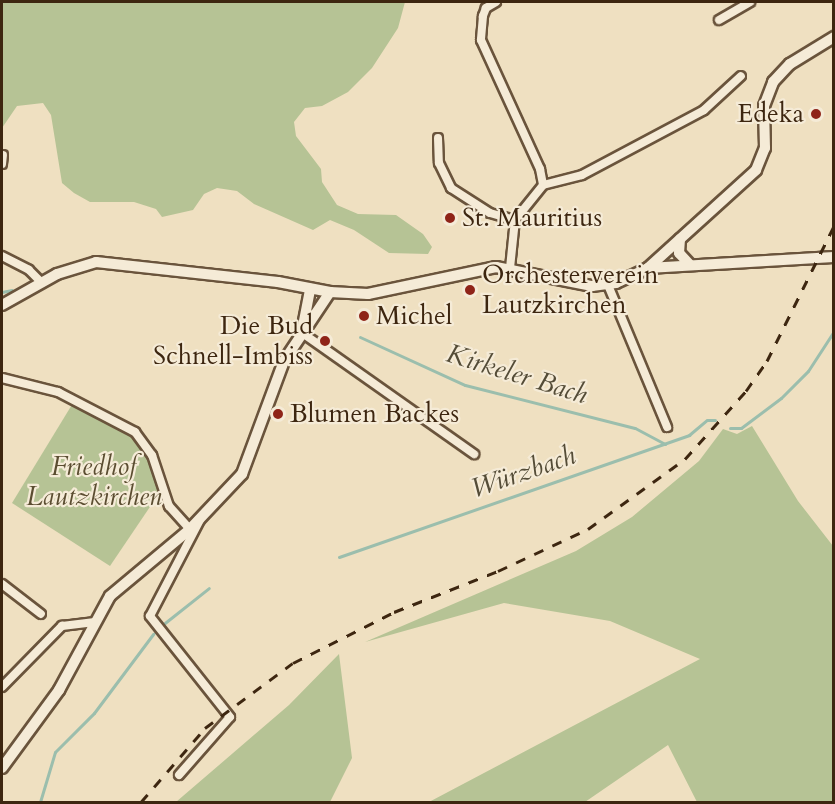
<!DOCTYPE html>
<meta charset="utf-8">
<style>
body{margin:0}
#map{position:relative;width:835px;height:804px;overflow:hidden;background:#efe0c1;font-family:Cardo,serif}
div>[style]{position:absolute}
.green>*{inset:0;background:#b6c395}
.stream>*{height:3px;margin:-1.5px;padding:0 1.5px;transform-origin:1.5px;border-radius:1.5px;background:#9bbead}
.roads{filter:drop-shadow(2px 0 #6a543c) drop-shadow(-2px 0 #6a543c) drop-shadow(0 2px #6a543c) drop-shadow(0 -2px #6a543c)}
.minor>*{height:8px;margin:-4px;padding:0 4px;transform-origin:4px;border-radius:4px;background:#f5ebd7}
.secondary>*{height:10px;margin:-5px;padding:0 5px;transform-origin:5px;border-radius:5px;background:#f5ebd7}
.rail>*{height:3px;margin-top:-1.5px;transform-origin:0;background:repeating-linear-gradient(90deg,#3d2610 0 10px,transparent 0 20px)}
.dots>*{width:16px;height:16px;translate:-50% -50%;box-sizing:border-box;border:3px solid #f5ebd7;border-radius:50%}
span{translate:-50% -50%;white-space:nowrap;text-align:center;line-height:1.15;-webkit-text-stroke:4.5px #f5ebd7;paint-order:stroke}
.poi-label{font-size:26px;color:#3d2610}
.right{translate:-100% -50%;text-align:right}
.left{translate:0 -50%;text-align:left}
.park-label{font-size:26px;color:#5b4d31;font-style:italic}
.water-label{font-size:27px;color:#544c37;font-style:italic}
.frame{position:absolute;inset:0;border:3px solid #3d2610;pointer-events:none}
</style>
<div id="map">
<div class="green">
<div style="clip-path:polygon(2px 2px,405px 2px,398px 28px,372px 68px,348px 92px,322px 106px,305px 108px,294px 122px,296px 136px,321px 169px,322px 182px,337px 205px,358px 214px,396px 215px,423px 234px,432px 247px,428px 254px,389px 253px,354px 230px,330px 220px,313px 230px,254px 204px,237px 191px,217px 188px,204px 194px,193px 210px,162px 217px,156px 209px,134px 202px,90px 202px,74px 193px,62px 183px,51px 115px,43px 103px,17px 106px,2px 128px)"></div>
<div style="clip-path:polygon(73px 403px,133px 437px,144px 449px,160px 492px,110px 566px,12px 503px)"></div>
<div style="clip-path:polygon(752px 426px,798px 501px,833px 546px,833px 802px,697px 802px,668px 745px,585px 802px,429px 802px,700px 659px,610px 621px,504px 603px,365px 642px,576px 551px,632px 517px,699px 461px,723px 429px,737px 434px)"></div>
<div style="clip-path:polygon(339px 654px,352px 758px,330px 802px,176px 802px,289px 705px)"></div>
</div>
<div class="stream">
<div style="left:2px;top:292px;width:10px;rotate:-11deg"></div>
<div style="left:360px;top:337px;width:115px;rotate:24.6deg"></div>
<div style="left:465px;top:385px;width:175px;rotate:14.2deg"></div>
<div style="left:635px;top:428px;width:34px;rotate:28deg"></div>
<div style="left:730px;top:428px;width:11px"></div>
<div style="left:741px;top:428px;width:50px;rotate:-36.9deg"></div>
<div style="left:781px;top:398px;width:38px;rotate:-45deg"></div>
<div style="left:808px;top:371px;width:48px;rotate:-57deg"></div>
<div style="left:339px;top:557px;width:371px;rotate:-19.2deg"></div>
<div style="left:689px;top:435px;width:23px;rotate:-40deg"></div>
<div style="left:707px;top:420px;width:8px"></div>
<div style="left:161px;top:626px;width:61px;rotate:-38.4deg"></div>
<div style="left:40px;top:802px;width:52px;rotate:-73.3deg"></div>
<div style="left:55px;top:752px;width:55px;rotate:-45deg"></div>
<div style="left:94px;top:713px;width:99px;rotate:-53.2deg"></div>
</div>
<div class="roads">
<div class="minor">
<div style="left:496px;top:2px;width:12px;rotate:149deg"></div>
<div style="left:486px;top:8px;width:9px;rotate:111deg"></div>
<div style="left:483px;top:16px;width:24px;rotate:95deg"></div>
<div style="left:481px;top:40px;width:142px;rotate:65.4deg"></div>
<div style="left:540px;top:169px;width:16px;rotate:79deg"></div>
<div style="left:719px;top:20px;width:36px;rotate:-30deg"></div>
<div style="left:438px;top:138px;width:25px;rotate:88deg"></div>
<div style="left:439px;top:163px;width:28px;rotate:64deg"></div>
<div style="left:451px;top:188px;width:46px;rotate:32.7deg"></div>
<div style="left:490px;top:213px;width:26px;rotate:16deg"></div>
<div style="left:2px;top:164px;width:9px;rotate:-84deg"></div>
<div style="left:543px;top:185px;width:40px;rotate:-14.4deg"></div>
<div style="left:582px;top:175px;width:138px;rotate:-28deg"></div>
<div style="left:704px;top:110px;width:50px;rotate:-42.6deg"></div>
<div style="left:2px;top:256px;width:30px;rotate:27deg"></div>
<div style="left:29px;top:270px;width:18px;rotate:45deg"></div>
<div style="left:510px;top:268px;width:48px;rotate:-84.1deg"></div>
<div style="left:515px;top:220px;width:45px;rotate:-51.3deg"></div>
<div style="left:608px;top:285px;width:154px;rotate:67.4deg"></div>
<div style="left:301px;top:332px;width:212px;rotate:35.2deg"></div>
<div style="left:2px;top:378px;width:58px;rotate:14deg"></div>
<div style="left:58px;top:392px;width:87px;rotate:27.5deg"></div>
<div style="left:135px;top:432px;width:29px;rotate:54deg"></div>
<div style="left:152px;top:455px;width:54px;rotate:71.6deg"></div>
<div style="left:169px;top:506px;width:31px;rotate:48deg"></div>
<div style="left:2px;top:584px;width:49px;rotate:37.6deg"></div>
<div style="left:2px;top:687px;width:86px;rotate:-45.5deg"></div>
<div style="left:62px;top:626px;width:31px;rotate:-7deg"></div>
<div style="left:179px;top:775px;width:77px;rotate:-48.7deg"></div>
<div style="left:230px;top:717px;width:129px;rotate:-128.4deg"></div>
<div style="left:150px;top:616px;width:108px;rotate:-62.5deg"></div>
</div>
<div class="secondary">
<div style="left:680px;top:239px;width:14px;rotate:94deg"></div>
<div style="left:679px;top:253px;width:16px;rotate:47deg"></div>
<div style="left:648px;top:268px;width:146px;rotate:-42.2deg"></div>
<div style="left:756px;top:170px;width:24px;rotate:-68deg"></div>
<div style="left:765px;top:148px;width:42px;rotate:-91.4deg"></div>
<div style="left:764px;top:106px;width:26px;rotate:-69deg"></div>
<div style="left:773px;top:82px;width:25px;rotate:-47deg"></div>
<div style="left:790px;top:64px;width:52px;rotate:-31.5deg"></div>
<div style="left:2px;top:305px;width:63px;rotate:-29.4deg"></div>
<div style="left:57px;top:274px;width:41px;rotate:-17.1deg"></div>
<div style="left:96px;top:262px;width:183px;rotate:6.3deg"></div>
<div style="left:278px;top:282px;width:53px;rotate:10.9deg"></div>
<div style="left:330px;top:292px;width:38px;rotate:3deg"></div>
<div style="left:368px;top:294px;width:131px;rotate:-11.9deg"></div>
<div style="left:496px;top:267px;width:98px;rotate:11.2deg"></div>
<div style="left:592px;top:286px;width:24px;rotate:-7deg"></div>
<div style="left:616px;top:283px;width:35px;rotate:-25deg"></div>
<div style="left:648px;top:268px;width:186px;rotate:-3.4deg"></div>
<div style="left:303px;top:326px;width:38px;rotate:-79deg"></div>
<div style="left:2px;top:768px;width:97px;rotate:-53.8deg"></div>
<div style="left:59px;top:690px;width:107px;rotate:-61.5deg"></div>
<div style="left:110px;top:596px;width:104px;rotate:-39.9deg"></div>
<div style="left:190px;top:529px;width:76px;rotate:-46.6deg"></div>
<div style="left:242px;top:474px;width:121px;rotate:-69.6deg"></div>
<div style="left:284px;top:361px;width:83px;rotate:-56.3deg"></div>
</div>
</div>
<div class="rail">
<div style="left:141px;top:802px;width:98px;rotate:-49.1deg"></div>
<div style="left:205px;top:728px;width:109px;rotate:-36.5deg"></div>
<div style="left:293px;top:663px;width:113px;rotate:-26.8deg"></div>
<div style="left:394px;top:612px;width:112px;rotate:-21.5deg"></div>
<div style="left:498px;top:571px;width:99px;rotate:-25deg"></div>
<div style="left:588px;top:529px;width:120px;rotate:-35.8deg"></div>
<div style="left:685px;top:459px;width:91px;rotate:-48.1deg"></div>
<div style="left:746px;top:391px;width:37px;rotate:-55deg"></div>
<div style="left:767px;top:361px;width:151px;rotate:-63.6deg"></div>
</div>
<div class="dots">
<div style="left:816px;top:114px;background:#8f2418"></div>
<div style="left:450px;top:218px;background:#8f2418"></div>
<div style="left:470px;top:290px;background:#8f2418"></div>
<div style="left:364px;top:316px;background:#8f2418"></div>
<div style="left:325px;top:341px;background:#8f2418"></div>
<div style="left:278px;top:414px;background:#8f2418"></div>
</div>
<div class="poi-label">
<span class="right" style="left:804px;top:114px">Edeka</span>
<span class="left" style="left:462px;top:218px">St. Mauritius</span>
<span class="left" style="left:482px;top:290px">Orchesterverein<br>Lautzkirchen</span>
<span class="left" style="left:376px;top:316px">Michel</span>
<span class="right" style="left:313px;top:341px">Die Bud<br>Schnell-Imbiss</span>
<span class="left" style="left:290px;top:414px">Blumen Backes</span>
</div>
<div class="park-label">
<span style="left:94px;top:482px">Friedhof<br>Lautzkirchen</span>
</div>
<div class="water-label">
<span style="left:517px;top:374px;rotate:17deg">Kirkeler Bach</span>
<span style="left:523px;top:472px;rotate:-19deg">Würzbach</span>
</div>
<div class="frame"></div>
</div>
